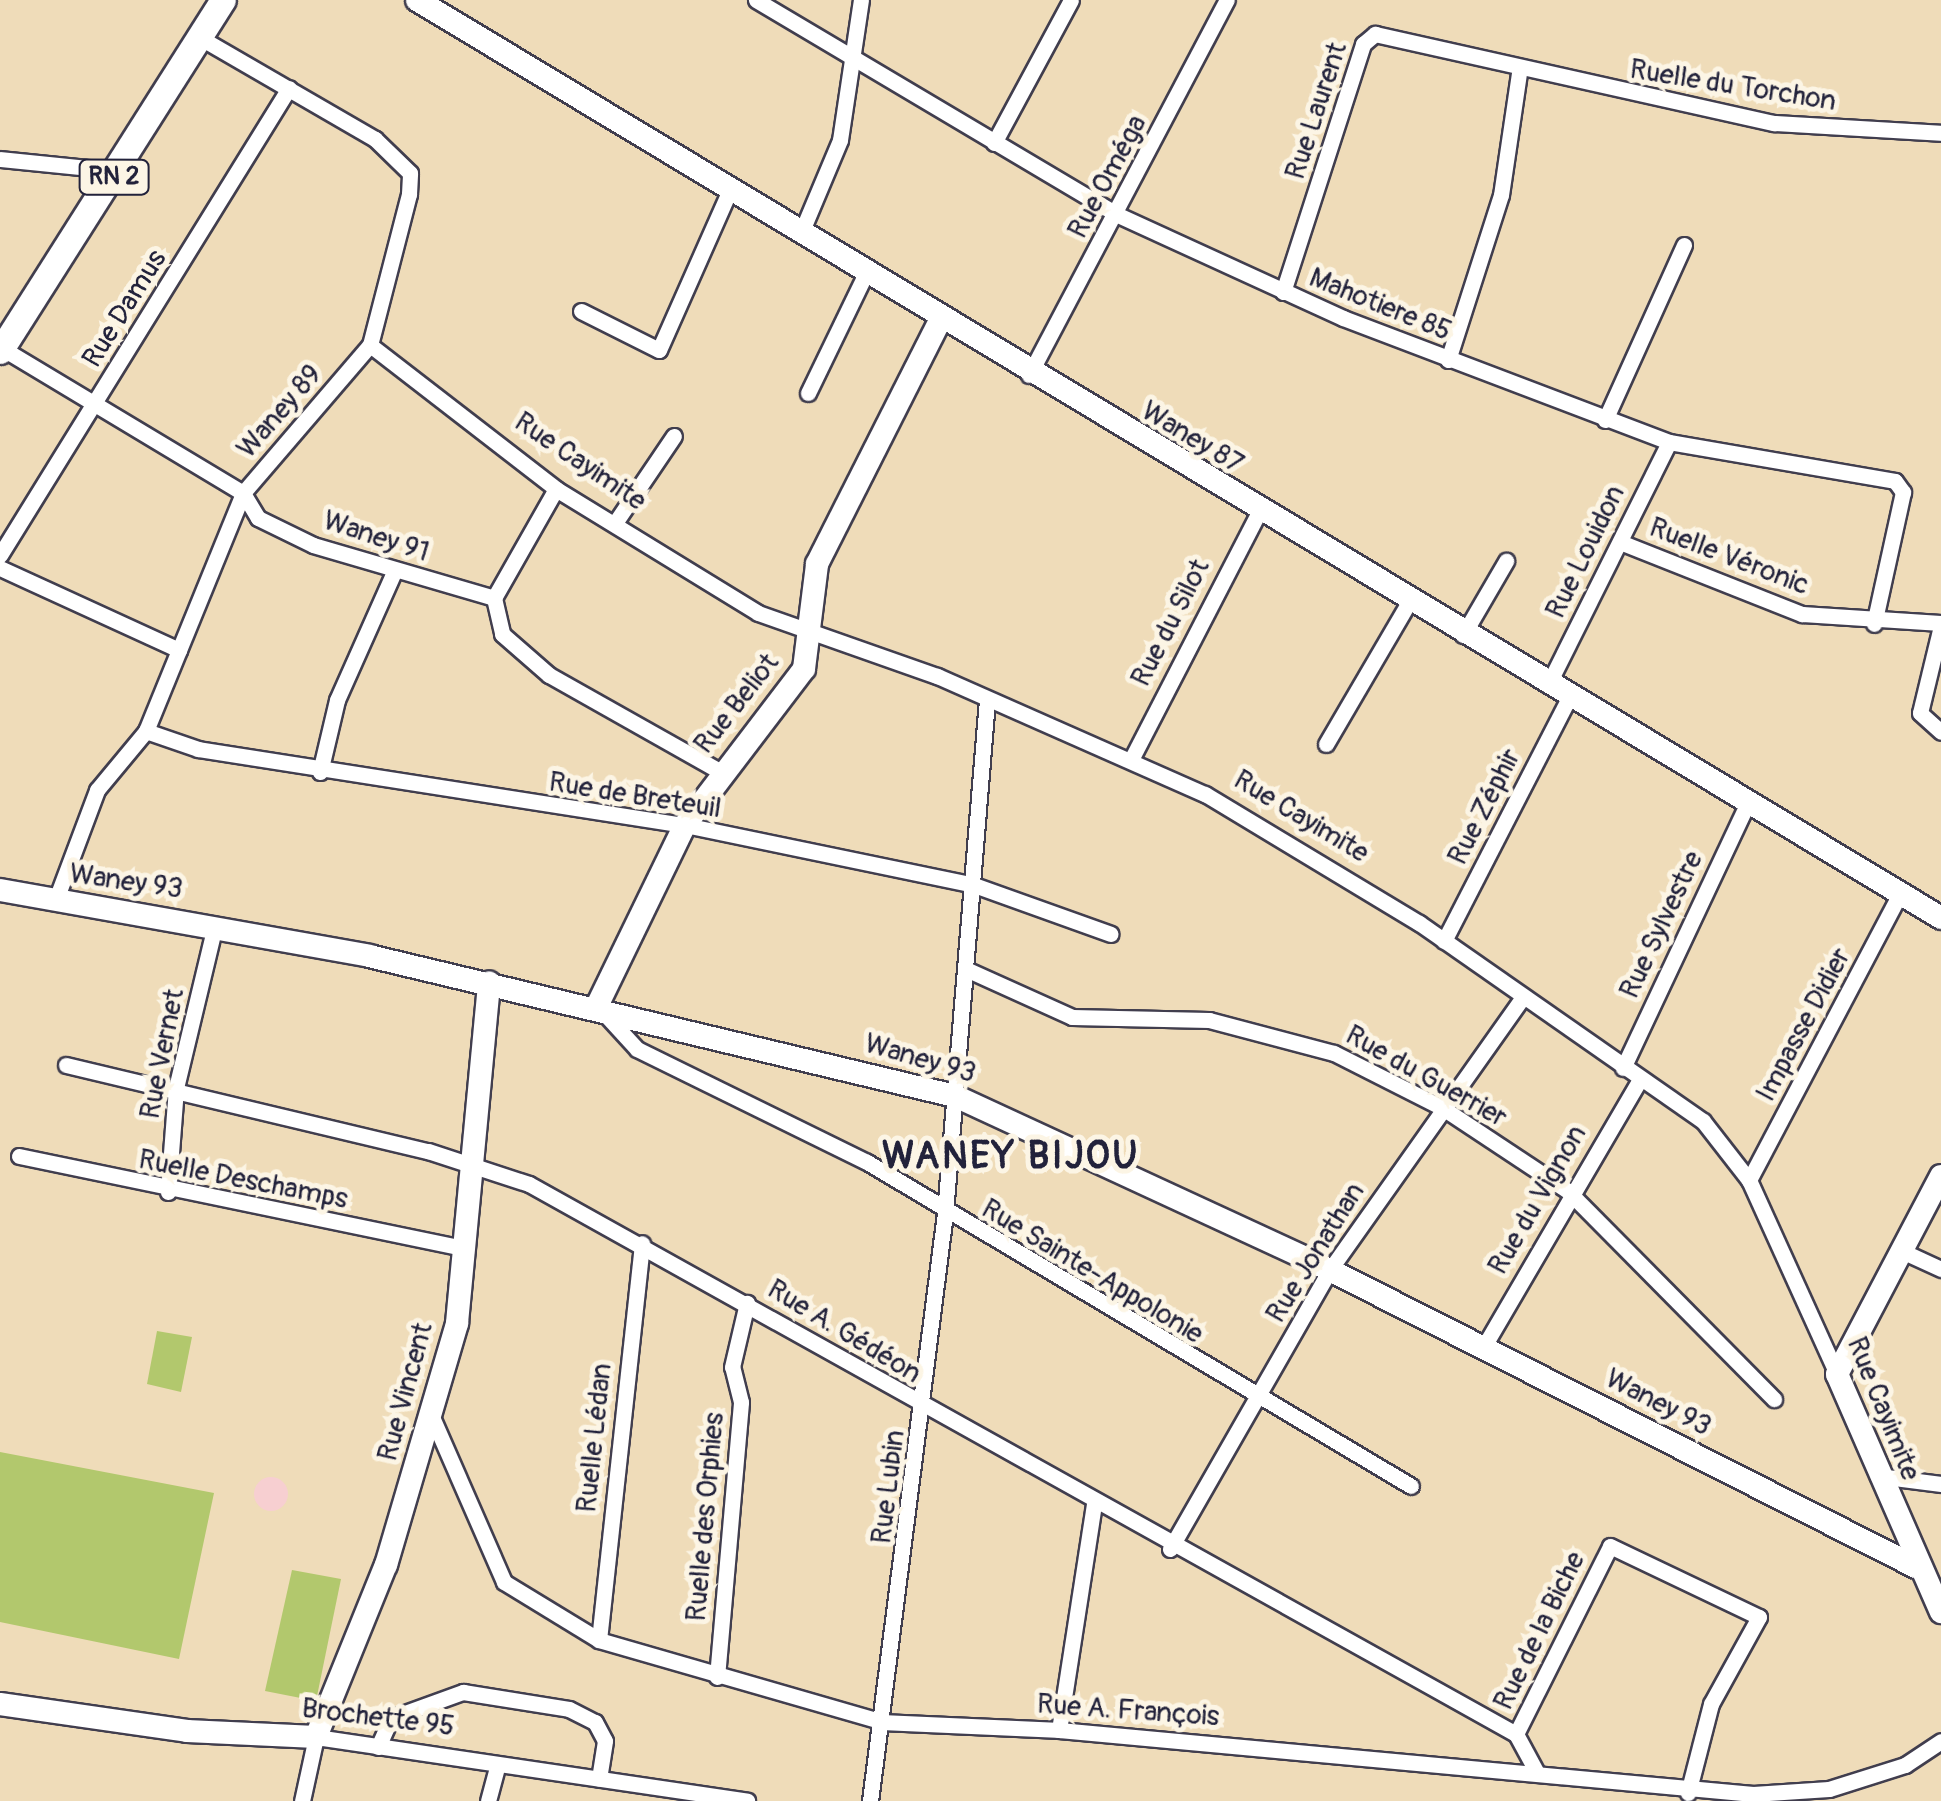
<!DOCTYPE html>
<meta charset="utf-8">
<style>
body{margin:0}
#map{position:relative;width:1941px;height:1801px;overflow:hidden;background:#efdcb9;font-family:Pangolin,sans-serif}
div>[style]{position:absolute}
.built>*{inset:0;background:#f7cfd1}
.round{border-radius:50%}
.green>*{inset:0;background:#b2c86d}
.roads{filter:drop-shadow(2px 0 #413e4e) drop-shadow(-2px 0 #413e4e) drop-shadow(0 2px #413e4e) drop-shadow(0 -2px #413e4e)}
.street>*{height:15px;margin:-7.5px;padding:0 7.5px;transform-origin:7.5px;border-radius:7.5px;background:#fff}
.secondary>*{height:22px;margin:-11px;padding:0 11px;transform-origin:11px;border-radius:11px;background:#fff}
.primary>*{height:25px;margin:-12.5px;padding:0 12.5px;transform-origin:12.5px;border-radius:12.5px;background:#fff}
span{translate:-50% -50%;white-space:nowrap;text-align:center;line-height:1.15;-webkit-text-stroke:10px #fcf5e5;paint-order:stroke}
.shield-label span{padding:2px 8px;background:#fcf5e5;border:2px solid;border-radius:8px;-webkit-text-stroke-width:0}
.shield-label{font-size:25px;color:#22223b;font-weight:700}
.street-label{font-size:28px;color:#22223b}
.district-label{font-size:38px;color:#22223b;font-weight:700;letter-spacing:2.5px}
</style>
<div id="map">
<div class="built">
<div class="round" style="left:254px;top:1477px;width:34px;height:34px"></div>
</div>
<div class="green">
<div style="clip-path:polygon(157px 1331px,192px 1337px,181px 1392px,147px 1384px)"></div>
<div style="clip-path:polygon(0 1452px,214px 1493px,179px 1659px,0 1622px)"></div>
<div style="clip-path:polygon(292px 1570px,341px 1579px,316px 1701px,265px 1691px)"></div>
</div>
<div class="roads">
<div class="street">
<div style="left:756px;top:0;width:421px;rotate:30.7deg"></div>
<div style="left:1118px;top:215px;width:247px;rotate:24.6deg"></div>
<div style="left:1343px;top:318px;width:349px;rotate:20.8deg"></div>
<div style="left:1669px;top:442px;width:229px;rotate:9.8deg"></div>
<div style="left:1895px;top:481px;width:14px;rotate:54deg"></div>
<div style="left:1903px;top:492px;width:135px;rotate:102.4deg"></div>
<div style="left:994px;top:143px;width:162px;rotate:-61.7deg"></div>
<div style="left:0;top:159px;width:120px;rotate:5.8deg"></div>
<div style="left:801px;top:233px;width:101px;rotate:-67.2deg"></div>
<div style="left:840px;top:140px;width:142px;rotate:-81.5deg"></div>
<div style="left:1283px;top:292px;width:261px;rotate:-72.1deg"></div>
<div style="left:1363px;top:44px;width:16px;rotate:-40deg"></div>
<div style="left:1375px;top:34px;width:409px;rotate:12.6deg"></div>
<div style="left:1774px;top:123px;width:167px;rotate:3.4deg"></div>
<div style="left:581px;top:311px;width:87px;rotate:26.6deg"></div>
<div style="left:659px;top:350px;width:175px;rotate:-66.1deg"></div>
<div style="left:370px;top:345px;width:235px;rotate:37.7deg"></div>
<div style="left:556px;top:489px;width:237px;rotate:31.5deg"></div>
<div style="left:758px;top:613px;width:190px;rotate:19.4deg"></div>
<div style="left:937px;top:676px;width:293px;rotate:23.8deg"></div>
<div style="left:1205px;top:794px;width:250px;rotate:31.1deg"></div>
<div style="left:1419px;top:923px;width:346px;rotate:34.9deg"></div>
<div style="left:1703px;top:1121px;width:75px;rotate:52.1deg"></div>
<div style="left:1749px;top:1180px;width:213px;rotate:65.6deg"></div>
<div style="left:0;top:347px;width:283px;rotate:31deg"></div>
<div style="left:243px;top:493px;width:29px;rotate:59deg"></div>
<div style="left:258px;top:518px;width:61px;rotate:26.1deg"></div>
<div style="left:313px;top:545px;width:189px;rotate:16.3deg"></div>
<div style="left:494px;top:598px;width:37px;rotate:77deg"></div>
<div style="left:502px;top:634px;width:62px;rotate:41.1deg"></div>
<div style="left:549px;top:675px;width:197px;rotate:29.4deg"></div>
<div style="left:1448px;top:360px;width:173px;rotate:-72.2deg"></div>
<div style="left:1501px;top:195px;width:129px;rotate:-81.6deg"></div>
<div style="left:1029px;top:375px;width:424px;rotate:-62.2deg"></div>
<div style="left:808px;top:393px;width:133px;rotate:-64.2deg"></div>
<div style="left:1605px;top:420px;width:192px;rotate:-65.7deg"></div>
<div style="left:615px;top:523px;width:105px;rotate:-55.9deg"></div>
<div style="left:1620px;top:542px;width:196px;rotate:21.6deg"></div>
<div style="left:1802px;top:614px;width:139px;rotate:3.7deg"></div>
<div style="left:0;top:555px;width:549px;rotate:-58.25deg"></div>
<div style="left:0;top:568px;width:197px;rotate:24.6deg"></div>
<div style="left:494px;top:598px;width:125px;rotate:-60.4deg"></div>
<div style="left:1941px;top:626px;width:89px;rotate:103.6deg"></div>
<div style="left:1920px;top:713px;width:28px;rotate:42deg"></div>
<div style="left:1463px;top:635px;width:86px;rotate:-59.8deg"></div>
<div style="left:1548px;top:685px;width:271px;rotate:-63.5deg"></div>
<div style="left:146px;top:731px;width:55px;rotate:19.1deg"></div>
<div style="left:198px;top:749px;width:493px;rotate:8.9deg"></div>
<div style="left:685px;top:825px;width:295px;rotate:11.7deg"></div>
<div style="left:974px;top:885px;width:145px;rotate:19.7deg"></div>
<div style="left:1326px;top:744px;width:164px;rotate:-59.7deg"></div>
<div style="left:1133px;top:756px;width:272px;rotate:-62.7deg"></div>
<div style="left:320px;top:772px;width:74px;rotate:-76.7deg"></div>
<div style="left:337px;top:700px;width:140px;rotate:-66deg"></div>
<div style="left:55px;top:902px;width:120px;rotate:-69.4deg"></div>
<div style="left:97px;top:790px;width:77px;rotate:-50.3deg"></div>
<div style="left:146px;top:731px;width:257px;rotate:-67.8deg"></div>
<div style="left:243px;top:493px;width:195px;rotate:-49.4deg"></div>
<div style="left:370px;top:345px;width:156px;rotate:-75.5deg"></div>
<div style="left:409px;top:194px;width:21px;rotate:-87deg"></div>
<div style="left:410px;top:173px;width:49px;rotate:-135.8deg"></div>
<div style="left:375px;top:139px;width:203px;rotate:-149.9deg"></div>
<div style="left:1444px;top:941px;width:276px;rotate:-62.8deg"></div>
<div style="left:968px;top:970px;width:114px;rotate:24.3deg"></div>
<div style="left:1072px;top:1017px;width:137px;rotate:1.3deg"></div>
<div style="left:1209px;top:1020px;width:129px;rotate:14.8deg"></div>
<div style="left:1334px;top:1053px;width:120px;rotate:26.8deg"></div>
<div style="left:1441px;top:1107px;width:152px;rotate:33.5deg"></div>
<div style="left:1568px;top:1191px;width:293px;rotate:45.3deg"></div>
<div style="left:603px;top:1012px;width:50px;rotate:47.4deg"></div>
<div style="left:637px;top:1049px;width:256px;rotate:26.2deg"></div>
<div style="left:867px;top:1162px;width:633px;rotate:30.78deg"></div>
<div style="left:66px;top:1065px;width:372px;rotate:13.4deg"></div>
<div style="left:428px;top:1151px;width:106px;rotate:18.1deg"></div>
<div style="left:529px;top:1184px;width:1130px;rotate:29.13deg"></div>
<div style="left:1516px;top:1734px;width:42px;rotate:61.6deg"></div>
<div style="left:1623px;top:1068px;width:292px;rotate:-64.8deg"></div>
<div style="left:19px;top:1156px;width:448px;rotate:11.7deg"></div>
<div style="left:1749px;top:1180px;width:324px;rotate:-62.2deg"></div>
<div style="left:168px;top:1192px;width:104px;rotate:-85.6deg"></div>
<div style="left:176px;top:1088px;width:167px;rotate:-76.5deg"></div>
<div style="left:1904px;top:1252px;width:41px;rotate:24.7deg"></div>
<div style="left:1483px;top:1348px;width:311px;rotate:-59.7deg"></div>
<div style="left:432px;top:1417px;width:180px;rotate:66.4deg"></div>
<div style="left:504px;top:1582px;width:111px;rotate:31.4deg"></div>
<div style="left:599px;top:1640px;width:296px;rotate:16.1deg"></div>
<div style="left:883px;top:1722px;width:176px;rotate:2.6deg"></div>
<div style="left:1059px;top:1730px;width:697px;rotate:5.27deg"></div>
<div style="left:1753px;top:1794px;width:76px;rotate:-3.8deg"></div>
<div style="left:1829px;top:1789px;width:80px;rotate:-17.5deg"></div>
<div style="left:1905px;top:1765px;width:43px;rotate:-33.7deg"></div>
<div style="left:1878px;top:1476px;width:64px;rotate:7.2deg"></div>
<div style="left:1170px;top:1549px;width:320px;rotate:-60.2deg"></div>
<div style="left:1329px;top:1271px;width:336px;rotate:-54.7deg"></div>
<div style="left:599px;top:1640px;width:399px;rotate:-83.8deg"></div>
<div style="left:717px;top:1677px;width:276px;rotate:-85deg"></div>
<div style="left:741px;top:1402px;width:36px;rotate:-104deg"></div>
<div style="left:732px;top:1367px;width:66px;rotate:-76.8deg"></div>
<div style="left:1059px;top:1730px;width:229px;rotate:-81.2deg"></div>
<div style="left:1516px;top:1734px;width:210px;rotate:-63.4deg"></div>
<div style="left:1610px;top:1546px;width:165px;rotate:25.5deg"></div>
<div style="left:1759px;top:1617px;width:99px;rotate:118.9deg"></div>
<div style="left:1711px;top:1704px;width:92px;rotate:104.5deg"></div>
<div style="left:378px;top:1747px;width:32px;rotate:-66deg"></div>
<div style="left:391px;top:1718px;width:77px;rotate:-19.9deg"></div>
<div style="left:463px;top:1692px;width:107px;rotate:9.1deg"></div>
<div style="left:569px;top:1709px;width:29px;rotate:27deg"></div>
<div style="left:595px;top:1722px;width:21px;rotate:62deg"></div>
<div style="left:605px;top:1741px;width:38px;rotate:99deg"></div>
<div style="left:302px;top:1801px;width:66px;rotate:-77.7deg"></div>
<div style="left:316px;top:1737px;width:436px;rotate:8.4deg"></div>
<div style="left:488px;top:1801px;width:38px;rotate:-75deg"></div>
<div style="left:870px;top:1801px;width:593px;rotate:-82.73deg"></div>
<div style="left:945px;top:1213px;width:515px;rotate:-85.32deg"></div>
</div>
<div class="secondary">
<div style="left:417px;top:0;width:1779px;rotate:31.06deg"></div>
<div style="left:0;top:890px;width:375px;rotate:10.1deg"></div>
<div style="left:369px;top:956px;width:602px;rotate:13.44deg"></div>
<div style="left:955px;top:1096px;width:393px;rotate:24.8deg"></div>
<div style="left:1312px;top:1261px;width:677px;rotate:26.87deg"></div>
<div style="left:597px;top:1006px;width:201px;rotate:-64.1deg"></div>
<div style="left:685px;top:825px;width:196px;rotate:-52.7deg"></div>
<div style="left:804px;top:669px;width:106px;rotate:-82.9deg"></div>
<div style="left:817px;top:564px;width:272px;rotate:-63.2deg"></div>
<div style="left:1941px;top:1176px;width:224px;rotate:117.7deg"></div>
<div style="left:1837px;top:1374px;width:260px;rotate:66.4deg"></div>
<div style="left:0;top:1704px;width:189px;rotate:8.2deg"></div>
<div style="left:187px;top:1731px;width:129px;rotate:2.7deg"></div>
<div style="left:316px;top:1737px;width:186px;rotate:-67.9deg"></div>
<div style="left:386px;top:1565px;width:252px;rotate:-73.6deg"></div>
<div style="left:457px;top:1323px;width:342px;rotate:-84.6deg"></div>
</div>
<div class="primary">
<div style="left:0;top:351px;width:416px;rotate:-57.6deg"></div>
</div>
</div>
<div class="shield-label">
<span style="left:114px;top:177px">RN 2</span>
</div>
<div class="street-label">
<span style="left:1733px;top:86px;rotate:9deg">Ruelle du Torchon</span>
<span style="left:1317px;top:111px;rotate:-72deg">Rue Laurent</span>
<span style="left:1108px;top:177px;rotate:-62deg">Rue Oméga</span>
<span style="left:1380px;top:305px;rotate:22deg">Mahotiere 85</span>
<span style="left:125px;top:309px;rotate:-58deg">Rue Damus</span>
<span style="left:280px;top:412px;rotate:-49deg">Waney 89</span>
<span style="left:1192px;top:438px;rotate:31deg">Waney 87</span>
<span style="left:580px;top:462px;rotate:34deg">Rue Cayimite</span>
<span style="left:376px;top:537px;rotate:18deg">Waney 91</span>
<span style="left:1586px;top:552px;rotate:-64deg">Rue Louidon</span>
<span style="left:1729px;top:557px;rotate:21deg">Ruelle Véronic</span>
<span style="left:1171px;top:623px;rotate:-63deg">Rue du Silot</span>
<span style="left:737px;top:704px;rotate:-52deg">Rue Beliot</span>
<span style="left:635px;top:796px;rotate:9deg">Rue de Breteuil</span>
<span style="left:1485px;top:807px;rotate:-63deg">Rue Zéphir</span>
<span style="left:1301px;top:817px;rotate:31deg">Rue Cayimite</span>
<span style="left:126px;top:882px;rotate:8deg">Waney 93</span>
<span style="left:1662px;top:925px;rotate:-65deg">Rue Sylvestre</span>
<span style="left:1804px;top:1025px;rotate:-62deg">Impasse Didier</span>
<span style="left:163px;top:1054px;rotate:-79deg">Rue Vernet</span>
<span style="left:920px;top:1059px;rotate:16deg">Waney 93</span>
<span style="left:1426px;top:1077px;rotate:29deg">Rue du Guerrier</span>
<span style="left:243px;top:1180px;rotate:11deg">Ruelle Deschamps</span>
<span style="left:1538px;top:1200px;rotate:-60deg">Rue du Vignon</span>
<span style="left:1316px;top:1253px;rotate:-58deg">Rue Jonathan</span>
<span style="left:1092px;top:1272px;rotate:31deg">Rue Sainte-Appolonie</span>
<span style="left:844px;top:1332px;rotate:31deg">Rue A. Gédéon</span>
<span style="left:406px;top:1392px;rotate:-75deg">Rue Vincent</span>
<span style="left:1658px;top:1403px;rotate:27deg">Waney 93</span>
<span style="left:1883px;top:1409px;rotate:68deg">Rue Cayimite</span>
<span style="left:595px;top:1438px;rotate:-84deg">Ruelle Lédan</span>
<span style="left:889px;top:1487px;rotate:-83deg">Rue Lubin</span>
<span style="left:706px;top:1517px;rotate:-85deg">Ruelle des Orphies</span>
<span style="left:1540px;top:1631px;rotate:-64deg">Rue de la Biche</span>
<span style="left:1128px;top:1711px;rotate:4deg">Rue A. François</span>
<span style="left:378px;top:1718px;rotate:7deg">Brochette 95</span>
</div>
<div class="district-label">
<span style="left:1011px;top:1157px">WANEY BIJOU</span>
</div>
</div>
